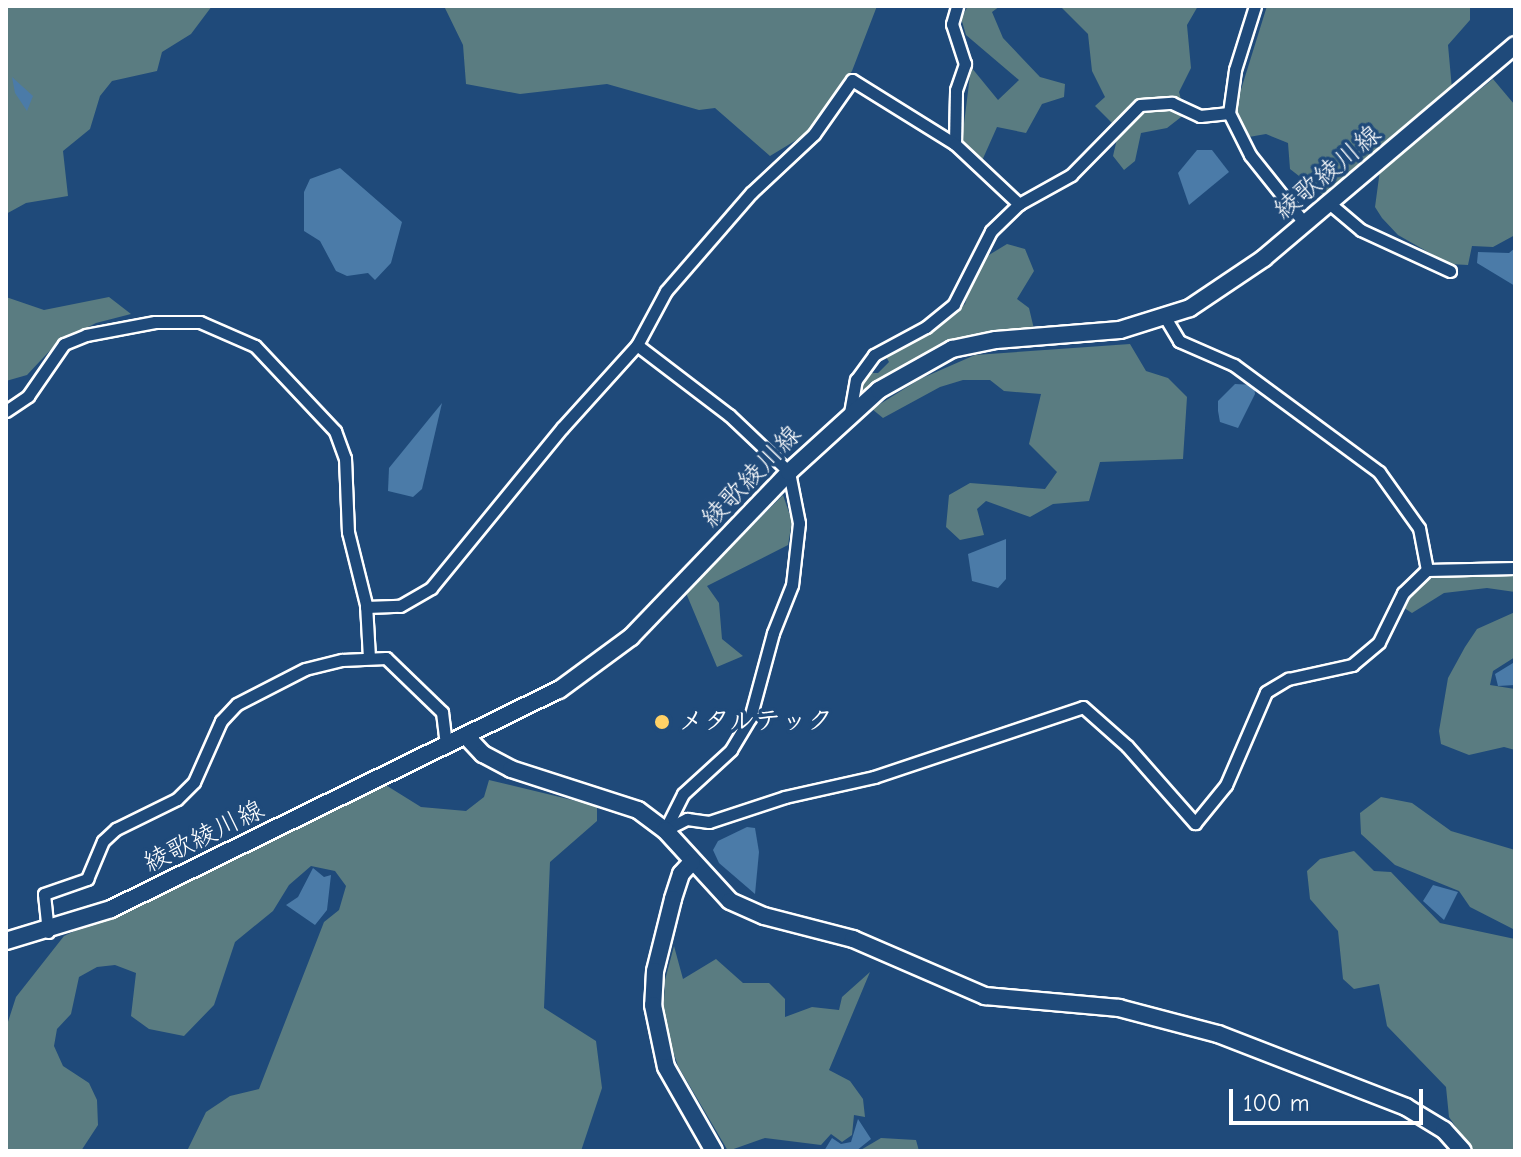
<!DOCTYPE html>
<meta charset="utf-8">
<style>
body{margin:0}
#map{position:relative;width:1521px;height:1157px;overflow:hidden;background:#1f4a7a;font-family:"Comic Neue","Klee One",sans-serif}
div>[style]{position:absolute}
.green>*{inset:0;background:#5a7c81}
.water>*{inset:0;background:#4b7ba8}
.roads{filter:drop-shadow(2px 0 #fff) drop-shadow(-2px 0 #fff) drop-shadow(0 2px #fff) drop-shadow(0 -2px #fff)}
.street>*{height:11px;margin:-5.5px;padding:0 5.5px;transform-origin:5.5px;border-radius:5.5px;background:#1f4a7a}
.secondary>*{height:16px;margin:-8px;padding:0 8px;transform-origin:8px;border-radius:8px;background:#1f4a7a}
.dots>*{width:22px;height:22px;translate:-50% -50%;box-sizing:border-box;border:4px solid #1f4a7a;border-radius:50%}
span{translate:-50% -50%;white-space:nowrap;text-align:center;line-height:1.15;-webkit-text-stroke:7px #1f4a7a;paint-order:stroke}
.street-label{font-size:26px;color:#fff}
.poi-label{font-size:26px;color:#fff;font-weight:700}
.left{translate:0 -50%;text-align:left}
.frame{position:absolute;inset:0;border:8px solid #fff;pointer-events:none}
.scale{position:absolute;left:1229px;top:1089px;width:194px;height:36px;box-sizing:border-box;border:4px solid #fff;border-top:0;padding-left:10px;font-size:24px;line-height:28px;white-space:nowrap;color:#fff;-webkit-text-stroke:6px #1f4a7a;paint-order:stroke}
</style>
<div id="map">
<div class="green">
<div style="clip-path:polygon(6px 6px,212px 6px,191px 34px,162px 52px,157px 71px,112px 81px,100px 96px,90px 129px,63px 151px,68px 196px,26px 203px,6px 214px)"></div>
<div style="clip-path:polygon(444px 6px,877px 6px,852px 71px,808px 133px,770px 156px,715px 108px,699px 110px,607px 84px,520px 94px,466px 84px,463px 45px)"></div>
<div style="clip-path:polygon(968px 6px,1000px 6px,992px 12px,1003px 38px,1040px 77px,1065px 84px,1064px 97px,1042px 104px,1026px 133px,997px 127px,981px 163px,962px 140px,971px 67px,998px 100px,1019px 80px,966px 35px,961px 18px)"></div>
<div style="clip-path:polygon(1060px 6px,1198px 6px,1187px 25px,1191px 68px,1179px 92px,1185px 114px,1167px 128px,1141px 133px,1135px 161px,1124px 170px,1113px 156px,1119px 130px,1095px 106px,1105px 97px,1092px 71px,1088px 34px)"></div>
<div style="clip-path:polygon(1267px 6px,1470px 6px,1470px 20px,1448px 45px,1452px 89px,1326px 197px,1290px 169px,1288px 143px,1266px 134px,1243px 138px,1234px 112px)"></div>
<div style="clip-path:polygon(1493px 79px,1514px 104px,1515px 235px,1493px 247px,1472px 246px,1468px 265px,1449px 264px,1398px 235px,1382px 218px,1375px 207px,1380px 170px)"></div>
<div style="clip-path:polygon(1007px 244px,1025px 249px,1034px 271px,1017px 299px,1029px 308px,1034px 329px,956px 344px,860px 394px,867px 373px,878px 373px,889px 362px,884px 353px,937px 329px,965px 304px,974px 272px,984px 258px)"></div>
<div style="clip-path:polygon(6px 297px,44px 310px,109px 297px,131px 314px,96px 323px,57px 343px,27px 375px,6px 381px)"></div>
<div style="clip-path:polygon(1130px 344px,1146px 371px,1168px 378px,1187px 397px,1183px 459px,1100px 462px,1089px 501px,1053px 504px,1030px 517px,986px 501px,977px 509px,984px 535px,960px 540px,946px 527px,949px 495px,970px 483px,1045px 489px,1057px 472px,1029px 444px,1041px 394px,1004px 391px,990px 380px,963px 380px,940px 387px,883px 418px,872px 409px,920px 379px,975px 355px)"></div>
<div style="clip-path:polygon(783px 495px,792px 521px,788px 545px,707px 586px,719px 603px,722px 639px,743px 656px,717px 667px,686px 593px)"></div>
<div style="clip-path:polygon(1515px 573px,1515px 592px,1487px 588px,1444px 593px,1412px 613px,1401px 606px,1420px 584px,1438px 575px)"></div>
<div style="clip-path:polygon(1515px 612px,1515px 657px,1493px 671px,1490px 685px,1515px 689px,1515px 750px,1504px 747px,1469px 755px,1441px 744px,1439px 731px,1448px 678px,1465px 647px,1477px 629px)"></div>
<div style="clip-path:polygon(489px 780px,597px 806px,597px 821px,550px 862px,544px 1008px,596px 1041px,602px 1088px,581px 1151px,187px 1151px,206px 1112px,230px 1096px,259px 1089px,324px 922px,339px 910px,346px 886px,335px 871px,311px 866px,289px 885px,273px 911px,235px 942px,214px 1005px,184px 1036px,149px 1029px,131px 1016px,136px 973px,115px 965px,97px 967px,79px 977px,71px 1014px,57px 1029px,54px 1046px,63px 1066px,89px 1083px,97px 1100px,98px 1125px,81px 1151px,6px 1151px,6px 1028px,16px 997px,64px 936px,384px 784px,421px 807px,466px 811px,484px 797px)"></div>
<div style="clip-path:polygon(1381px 797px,1412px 803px,1451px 831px,1515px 850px,1513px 929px,1470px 907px,1459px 891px,1395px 865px,1361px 834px,1360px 813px)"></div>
<div style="clip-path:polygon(1354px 851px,1374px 871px,1391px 872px,1440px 923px,1515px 939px,1515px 1151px,1472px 1151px,1449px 1117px,1446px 1087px,1387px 1026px,1379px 984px,1354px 989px,1343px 979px,1338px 931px,1310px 899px,1307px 871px,1320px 859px)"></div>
<div style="clip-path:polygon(674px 946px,683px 979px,716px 959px,743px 983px,769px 983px,785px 999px,785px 1017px,812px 1007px,839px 1010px,842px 997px,870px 972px,829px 1070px,850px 1081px,863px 1099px,865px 1117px,854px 1115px,852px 1135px,842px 1142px,831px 1134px,821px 1145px,765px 1138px,728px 1151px,678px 1066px,663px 1022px,665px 980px)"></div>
<div style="clip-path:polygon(881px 1138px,916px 1140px,919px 1151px,859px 1151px)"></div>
</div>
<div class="water">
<div style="clip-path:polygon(12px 77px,33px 96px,27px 111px,15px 93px)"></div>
<div style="clip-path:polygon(1197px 150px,1212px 150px,1229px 172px,1189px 205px,1178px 173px)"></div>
<div style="clip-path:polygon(340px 168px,402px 222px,391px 263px,375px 280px,368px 273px,347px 276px,336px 271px,320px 241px,304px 231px,304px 192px,310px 179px)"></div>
<div style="clip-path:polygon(1515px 248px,1515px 286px,1477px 263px,1478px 252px,1509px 253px)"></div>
<div style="clip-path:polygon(1235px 384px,1254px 385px,1255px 394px,1238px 428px,1220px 422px,1218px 411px,1218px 401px)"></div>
<div style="clip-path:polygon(442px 403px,422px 489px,413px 497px,388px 491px,389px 468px)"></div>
<div style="clip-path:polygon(1006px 539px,1006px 579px,998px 588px,972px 581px,968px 554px)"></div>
<div style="clip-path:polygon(1513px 663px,1515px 685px,1498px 686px,1495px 674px)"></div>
<div style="clip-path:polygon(747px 827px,755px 828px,759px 852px,755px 894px,719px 863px,713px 850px,718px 841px)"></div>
<div style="clip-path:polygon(313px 868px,324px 877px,331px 875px,327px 910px,315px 925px,286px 905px,298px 897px)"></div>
<div style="clip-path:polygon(1433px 885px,1458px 892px,1444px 920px,1423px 901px)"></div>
<div style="clip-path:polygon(858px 1119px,871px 1139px,856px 1151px,824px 1151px,832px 1138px,841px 1144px,851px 1142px)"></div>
</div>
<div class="roads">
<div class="street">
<div style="left:1255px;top:6px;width:67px;rotate:107.4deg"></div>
<div style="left:1235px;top:70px;width:43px;rotate:97.9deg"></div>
<div style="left:1229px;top:113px;width:47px;rotate:63.4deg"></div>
<div style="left:1250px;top:155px;width:88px;rotate:51.4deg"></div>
<div style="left:955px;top:144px;width:54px;rotate:-88.9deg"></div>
<div style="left:956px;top:90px;width:28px;rotate:-71deg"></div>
<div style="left:965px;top:64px;width:42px;rotate:-108deg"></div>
<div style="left:952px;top:24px;width:19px;rotate:-74deg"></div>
<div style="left:1329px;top:203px;width:42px;rotate:40.2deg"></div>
<div style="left:1361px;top:230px;width:98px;rotate:24.7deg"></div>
<div style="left:1166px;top:319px;width:26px;rotate:59deg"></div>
<div style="left:1179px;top:341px;width:60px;rotate:23.6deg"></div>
<div style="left:1234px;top:365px;width:180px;rotate:36.4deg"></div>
<div style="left:1379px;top:472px;width:69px;rotate:54.5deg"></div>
<div style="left:1419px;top:528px;width:43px;rotate:79.2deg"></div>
<div style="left:637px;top:345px;width:116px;rotate:37.3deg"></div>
<div style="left:729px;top:415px;width:83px;rotate:43.5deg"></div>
<div style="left:789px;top:472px;width:52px;rotate:78.9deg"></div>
<div style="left:799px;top:523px;width:62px;rotate:96.4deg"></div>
<div style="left:792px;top:585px;width:52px;rotate:111.6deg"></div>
<div style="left:773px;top:633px;width:88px;rotate:105.1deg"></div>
<div style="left:750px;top:718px;width:37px;rotate:121deg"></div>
<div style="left:731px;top:750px;width:65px;rotate:137.5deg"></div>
<div style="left:683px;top:794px;width:40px;rotate:116.6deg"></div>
<div style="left:6px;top:411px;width:27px;rotate:-34deg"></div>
<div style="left:28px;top:396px;width:63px;rotate:-55.3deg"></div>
<div style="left:64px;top:344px;width:24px;rotate:-22deg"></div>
<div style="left:86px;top:335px;width:70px;rotate:-10.7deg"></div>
<div style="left:155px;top:322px;width:45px"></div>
<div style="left:200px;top:322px;width:60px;rotate:23.6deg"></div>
<div style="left:255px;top:346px;width:117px;rotate:46.7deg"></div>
<div style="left:335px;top:431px;width:29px;rotate:70deg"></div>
<div style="left:345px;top:458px;width:74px;rotate:87.7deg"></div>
<div style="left:348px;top:532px;width:74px;rotate:76deg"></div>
<div style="left:366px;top:604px;width:53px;rotate:86.8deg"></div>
<div style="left:850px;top:413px;width:34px;rotate:-80deg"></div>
<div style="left:856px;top:380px;width:31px;rotate:-54deg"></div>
<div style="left:874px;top:355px;width:59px;rotate:-28.3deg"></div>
<div style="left:926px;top:327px;width:36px;rotate:-39deg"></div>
<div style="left:954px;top:304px;width:82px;rotate:-63.1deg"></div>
<div style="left:991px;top:231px;width:39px;rotate:-44deg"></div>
<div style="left:1019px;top:204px;width:60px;rotate:-29.1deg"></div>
<div style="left:1071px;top:175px;width:98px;rotate:-45.4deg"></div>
<div style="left:1140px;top:105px;width:32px;rotate:-4deg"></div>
<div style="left:1172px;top:103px;width:31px;rotate:25deg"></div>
<div style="left:1200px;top:116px;width:29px;rotate:-6deg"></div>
<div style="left:366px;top:607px;width:34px;rotate:-2deg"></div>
<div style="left:400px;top:606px;width:36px;rotate:-30deg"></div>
<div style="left:431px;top:588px;width:207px;rotate:-50.7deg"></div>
<div style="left:562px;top:428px;width:112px;rotate:-47.9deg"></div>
<div style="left:637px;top:345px;width:61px;rotate:-61.8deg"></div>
<div style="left:666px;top:291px;width:130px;rotate:-49.1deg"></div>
<div style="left:751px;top:193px;width:86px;rotate:-43.1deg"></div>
<div style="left:814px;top:134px;width:66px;rotate:-54.9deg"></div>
<div style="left:852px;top:80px;width:121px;rotate:31.9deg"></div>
<div style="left:955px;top:144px;width:88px;rotate:43.2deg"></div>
<div style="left:665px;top:830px;width:25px;rotate:-27deg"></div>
<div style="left:687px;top:819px;width:22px;rotate:8deg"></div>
<div style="left:709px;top:822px;width:80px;rotate:-18.2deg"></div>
<div style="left:785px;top:797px;width:91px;rotate:-12.7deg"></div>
<div style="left:874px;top:777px;width:220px;rotate:-18.5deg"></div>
<div style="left:1083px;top:707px;width:59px;rotate:41.6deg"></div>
<div style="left:1127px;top:746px;width:103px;rotate:48.6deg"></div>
<div style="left:1195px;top:823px;width:49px;rotate:-50.8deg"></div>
<div style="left:1226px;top:785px;width:101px;rotate:-66.7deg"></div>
<div style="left:1266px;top:692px;width:26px;rotate:-31deg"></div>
<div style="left:1288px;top:679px;width:66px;rotate:-12.3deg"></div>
<div style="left:1352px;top:665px;width:35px;rotate:-40deg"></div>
<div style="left:1379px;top:642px;width:55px;rotate:-63.9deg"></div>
<div style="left:1403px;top:593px;width:33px;rotate:-44deg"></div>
<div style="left:1427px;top:570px;width:88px;rotate:-1.3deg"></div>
<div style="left:48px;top:932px;width:38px;rotate:-96deg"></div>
<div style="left:44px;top:894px;width:46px;rotate:-19.2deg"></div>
<div style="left:87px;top:879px;width:41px;rotate:-67.2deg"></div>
<div style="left:103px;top:841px;width:18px;rotate:-43deg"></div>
<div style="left:116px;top:829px;width:68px;rotate:-26.2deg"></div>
<div style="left:177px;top:799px;width:24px;rotate:-45deg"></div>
<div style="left:194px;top:782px;width:67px;rotate:-66.1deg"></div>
<div style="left:221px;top:721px;width:23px;rotate:-47deg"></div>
<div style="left:237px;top:704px;width:76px;rotate:-27.2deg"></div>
<div style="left:305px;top:669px;width:38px;rotate:-14deg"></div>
<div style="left:342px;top:660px;width:44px;rotate:-2.6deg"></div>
<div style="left:386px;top:658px;width:78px;rotate:44deg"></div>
<div style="left:442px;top:712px;width:34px;rotate:83deg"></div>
</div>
<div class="secondary">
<div style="left:466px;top:736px;width:25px;rotate:47deg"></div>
<div style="left:483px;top:754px;width:32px;rotate:28deg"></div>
<div style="left:511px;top:769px;width:133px;rotate:17.9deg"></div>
<div style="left:638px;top:810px;width:34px;rotate:37deg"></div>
<div style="left:665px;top:830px;width:96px;rotate:47.5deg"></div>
<div style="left:730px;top:901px;width:37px;rotate:24deg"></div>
<div style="left:764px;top:916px;width:92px;rotate:14.5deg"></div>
<div style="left:853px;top:939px;width:144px;rotate:23.4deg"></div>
<div style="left:985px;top:996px;width:135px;rotate:5.1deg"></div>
<div style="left:1119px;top:1008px;width:102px;rotate:14.7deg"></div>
<div style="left:1218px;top:1034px;width:202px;rotate:21.2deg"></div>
<div style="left:1406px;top:1107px;width:44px;rotate:31.2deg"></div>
<div style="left:1444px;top:1130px;width:28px;rotate:48deg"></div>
<div style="left:692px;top:862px;width:16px;rotate:133deg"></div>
<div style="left:681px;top:874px;width:26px;rotate:108deg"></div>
<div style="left:673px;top:899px;width:74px;rotate:104deg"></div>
<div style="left:655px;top:971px;width:34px;rotate:93deg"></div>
<div style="left:653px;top:1005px;width:63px;rotate:78.2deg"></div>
<div style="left:666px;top:1067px;width:97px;rotate:60.3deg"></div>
<div style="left:6px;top:941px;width:110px;rotate:-16.9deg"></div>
<div style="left:111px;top:909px;width:499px;rotate:-26.1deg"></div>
<div style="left:559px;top:690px;width:89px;rotate:-36.4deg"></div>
<div style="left:631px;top:637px;width:228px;rotate:-46.2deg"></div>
<div style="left:789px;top:472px;width:122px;rotate:-42.3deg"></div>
<div style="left:879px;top:390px;width:84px;rotate:-29.3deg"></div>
<div style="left:952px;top:349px;width:45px;rotate:-11.6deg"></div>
<div style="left:996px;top:340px;width:124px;rotate:-4.6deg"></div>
<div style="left:1120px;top:330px;width:73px;rotate:-17.4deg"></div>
<div style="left:1190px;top:308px;width:89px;rotate:-34deg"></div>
<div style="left:1264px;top:258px;width:329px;rotate:-40.3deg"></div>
</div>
</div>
<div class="dots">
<div style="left:662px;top:722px;background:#ffd166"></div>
</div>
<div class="street-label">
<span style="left:1328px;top:173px;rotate:-40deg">綾歌綾川線</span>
<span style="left:752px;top:477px;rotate:-46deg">綾歌綾川線</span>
<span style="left:204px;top:837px;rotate:-26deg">綾歌綾川線</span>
</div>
<div class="poi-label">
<span class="left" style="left:678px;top:722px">メタルテック</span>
</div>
<div class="frame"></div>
<div class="scale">100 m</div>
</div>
